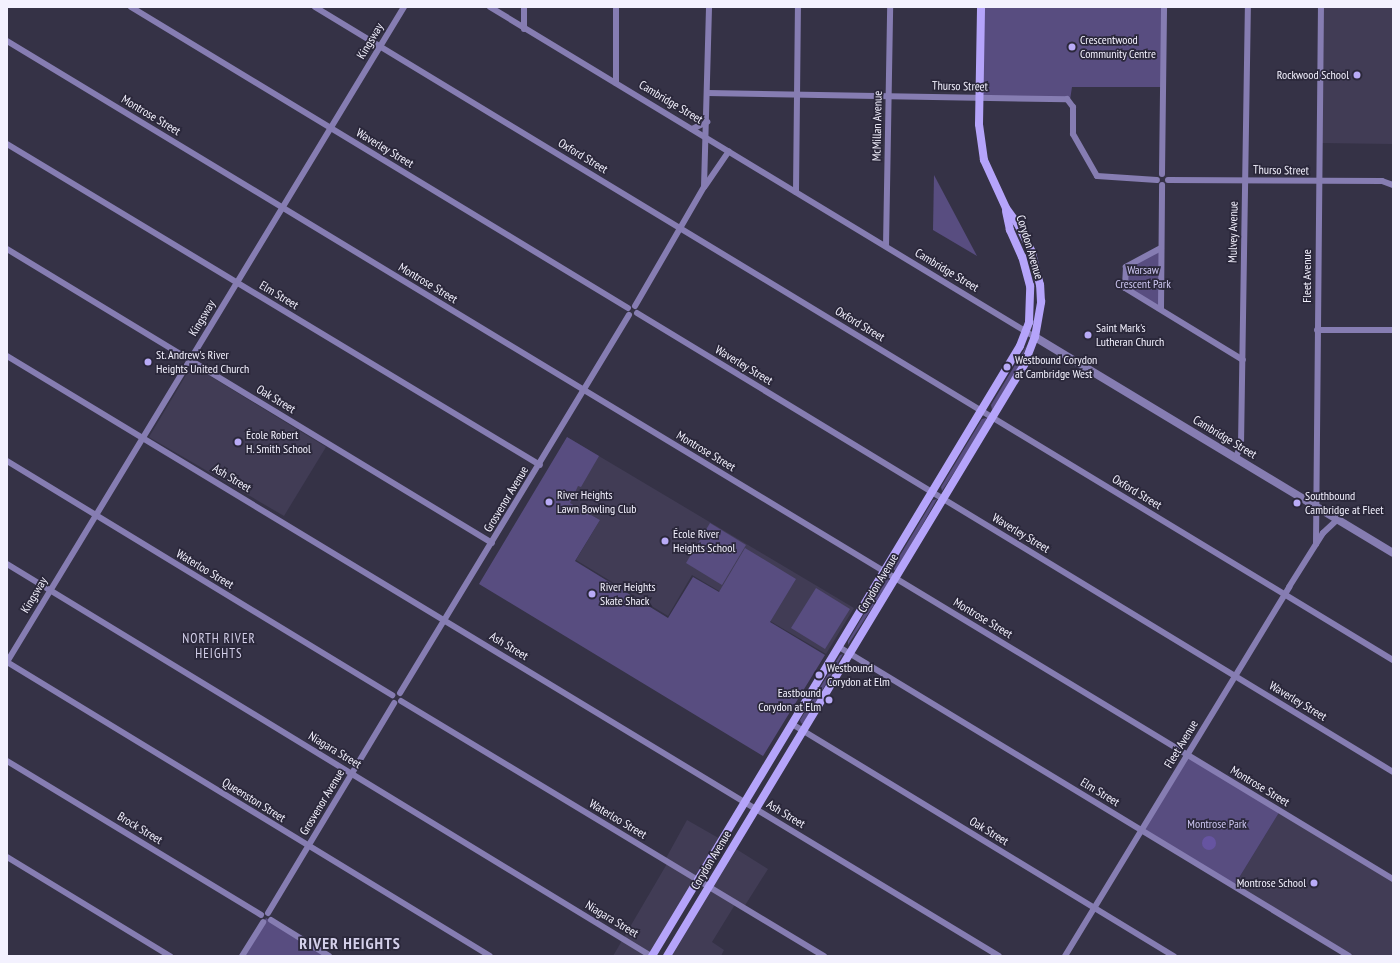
<!DOCTYPE html>
<meta charset="utf-8">
<style>
body{margin:0}
#map{position:relative;width:1400px;height:963px;overflow:hidden;background:#353246;font-family:"PT Sans Narrow",sans-serif}
div>[style]{position:absolute}
.built>*{inset:0;background:#413c55}
.green>*{inset:0;background:#584d80}
.water>*{inset:0;background:#6654a1}
.round{border-radius:50%}
.minor>*{height:6px;margin:-3px;padding:0 3px;transform-origin:3px;border-radius:3px;background:#867db2}
.tertiary>*{height:8px;margin:-4px;padding:0 4px;transform-origin:4px;border-radius:4px;background:#867db2}
.secondary>*{height:8px;margin:-4px;padding:0 4px;transform-origin:4px;border-radius:4px;background:#b5a4fa}
.dots>*{width:11px;height:11px;translate:-50% -50%;box-sizing:border-box;border:2px solid #2b283b;border-radius:50%}
span{translate:-50% -50%;white-space:nowrap;text-align:center;line-height:1.15;-webkit-text-stroke:3.5px #2b283b;paint-order:stroke}
.poi-label{font-size:12px;color:#f3f1fe}
.left{translate:0 -50%;text-align:left}
.right{translate:-100% -50%;text-align:right}
.street-label{font-size:12px;color:#f3f1fe}
.park-label{font-size:12px;color:#cdc6f1}
.neighbourhood-label{font-size:13px;color:#d4d0ea;letter-spacing:1px}
.district-label{font-size:16px;color:#d4d0ea;font-weight:700;letter-spacing:1px}
.frame{position:absolute;inset:0;border:8px solid #f3f1fe;pointer-events:none}
</style>
<div id="map">
<div class="built">
<div style="clip-path:polygon(1321px 7px,1393px 7px,1393px 144px,1320px 143px)"></div>
<div style="clip-path:polygon(192px 365px,326px 447px,284px 516px,149px 437px)"></div>
<div style="clip-path:polygon(567px 437px,854px 608px,826px 654px,692px 575px,668px 616px,576px 560px,600px 520px,570px 503px)"></div>
<div style="clip-path:polygon(1280px 811px,1393px 879px,1393px 956px,1349px 956px,1234px 886px)"></div>
<div style="clip-path:polygon(687px 820px,722px 840px,652px 956px,613px 956px,668px 862px,665px 860px)"></div>
<div style="clip-path:polygon(733px 847px,768px 869px,744px 907px,736px 903px,712px 942px,724px 950px,721px 956px,666px 956px)"></div>
</div>
<div class="green">
<div style="clip-path:polygon(981px 7px,1164px 7px,1163px 87px,1072px 87px,1070px 100px,980px 97px)"></div>
<div style="clip-path:polygon(934px 175px,977px 256px,933px 230px)"></div>
<div style="clip-path:polygon(1161px 248px,1161px 309px,1125px 288px,1126px 267px)"></div>
<div style="clip-path:polygon(1027px 345px,1015px 374px,992px 410px,991px 405px)"></div>
<div style="clip-path:polygon(986px 418px,988px 420px,942px 491px,941px 487px,982px 419px)"></div>
<div style="clip-path:polygon(567px 437px,599px 456px,581px 487px,578px 486px,570px 503px,600px 520px,575px 561px,668px 618px,693px 577px,719px 592px,745px 548px,796px 579px,770px 622px,825px 655px,763px 756px,479px 584px)"></div>
<div style="clip-path:polygon(937px 499px,896px 571px,894px 570px,893px 567px,933px 500px)"></div>
<div style="clip-path:polygon(710px 523px,746px 545px,722px 585px,686px 563px)"></div>
<div style="clip-path:polygon(885px 579px,890px 580px,848px 645px,848px 641px)"></div>
<div style="clip-path:polygon(816px 588px,850px 609px,825px 649px,791px 628px)"></div>
<div style="clip-path:polygon(843px 654px,803px 724px,801px 723px,800px 720px,840px 655px)"></div>
<div style="clip-path:polygon(1187px 755px,1280px 811px,1234px 886px,1142px 830px)"></div>
<div style="clip-path:polygon(266px 918px,329px 956px,242px 956px)"></div>
</div>
<div class="water">
<div class="round" style="left:1202px;top:836px;width:14px;height:14px"></div>
</div>
<div class="minor">
<div style="left:131px;top:7px;width:581px;rotate:31.2deg"></div>
<div style="left:315px;top:7px;width:1260px;rotate:31.21deg"></div>
<div style="left:490px;top:7px;width:637px;rotate:31.2deg"></div>
<div style="left:524px;top:29px;width:22px;rotate:-90deg"></div>
<div style="left:7px;top:41px;width:1620px;rotate:31.16deg"></div>
<div style="left:616px;top:83px;width:76px;rotate:-90deg"></div>
<div style="left:707px;top:93px;width:360px;rotate:1deg"></div>
<div style="left:1067px;top:99px;width:10px;rotate:53deg"></div>
<div style="left:1073px;top:107px;width:27px;rotate:90deg"></div>
<div style="left:1073px;top:134px;width:48px;rotate:60.3deg"></div>
<div style="left:1097px;top:176px;width:60px;rotate:3.8deg"></div>
<div style="left:692px;top:129px;width:17px;rotate:-25deg"></div>
<div style="left:7px;top:144px;width:622px;rotate:31.06deg"></div>
<div style="left:1162px;top:174px;width:167px;rotate:-89.3deg"></div>
<div style="left:1168px;top:180px;width:214px;rotate:0.3deg"></div>
<div style="left:1382px;top:181px;width:12px;rotate:20deg"></div>
<div style="left:705px;top:186px;width:42px;rotate:-55.6deg"></div>
<div style="left:796px;top:192px;width:185px;rotate:-89.4deg"></div>
<div style="left:886px;top:246px;width:239px;rotate:-89deg"></div>
<div style="left:1161px;top:248px;width:40px;rotate:152deg"></div>
<div style="left:1126px;top:267px;width:21px;rotate:93deg"></div>
<div style="left:1125px;top:288px;width:138px;rotate:31.4deg"></div>
<div style="left:7px;top:249px;width:567px;rotate:31.22deg"></div>
<div style="left:635px;top:306px;width:138px;rotate:-59.9deg"></div>
<div style="left:704px;top:187px;width:180px;rotate:-88.4deg"></div>
<div style="left:1161px;top:309px;width:124px;rotate:-89.5deg"></div>
<div style="left:637px;top:313px;width:884px;rotate:31.26deg"></div>
<div style="left:1317px;top:330px;width:76px"></div>
<div style="left:7px;top:356px;width:1159px;rotate:31.17deg"></div>
<div style="left:1236px;top:457px;width:13px;rotate:-67deg"></div>
<div style="left:1241px;top:445px;width:438px;rotate:-89.1deg"></div>
<div style="left:7px;top:461px;width:451px;rotate:31.3deg"></div>
<div style="left:1316px;top:544px;width:537px;rotate:-89.47deg"></div>
<div style="left:7px;top:564px;width:754px;rotate:31.33deg"></div>
<div style="left:839px;top:647px;width:596px;rotate:31.21deg"></div>
<div style="left:7px;top:662px;width:766px;rotate:-58.78deg"></div>
<div style="left:7px;top:662px;width:565px;rotate:31.33deg"></div>
<div style="left:400px;top:693px;width:442px;rotate:-58.8deg"></div>
<div style="left:401px;top:701px;width:494px;rotate:31.1deg"></div>
<div style="left:792px;top:724px;width:447px;rotate:31.3deg"></div>
<div style="left:7px;top:761px;width:297px;rotate:31.2deg"></div>
<div style="left:7px;top:857px;width:191px;rotate:31.3deg"></div>
<div style="left:268px;top:913px;width:245px;rotate:-59deg"></div>
<div style="left:271px;top:920px;width:68px;rotate:31.8deg"></div>
<div style="left:242px;top:956px;width:40px;rotate:-58deg"></div>
<div style="left:1065px;top:956px;width:432px;rotate:-58.7deg"></div>
<div style="left:1289px;top:587px;width:64px;rotate:-57.8deg"></div>
<div style="left:1323px;top:533px;width:21px;rotate:-43deg"></div>
</div>
<div class="tertiary">
<div style="left:1035px;top:337px;width:418px;rotate:31.1deg"></div>
</div>
<div class="secondary">
<div style="left:652px;top:956px;width:712px;rotate:-58.9deg"></div>
<div style="left:1020px;top:346px;width:26px;rotate:-69deg"></div>
<div style="left:1029px;top:322px;width:36px;rotate:-88deg"></div>
<div style="left:1030px;top:286px;width:30px;rotate:-105deg"></div>
<div style="left:1022px;top:257px;width:30px;rotate:-114deg"></div>
<div style="left:1010px;top:230px;width:19px;rotate:-102deg"></div>
<div style="left:667px;top:956px;width:690px;rotate:-58.87deg"></div>
<div style="left:1024px;top:365px;width:30px;rotate:-69deg"></div>
<div style="left:1035px;top:337px;width:36px;rotate:-80deg"></div>
<div style="left:1041px;top:302px;width:17px;rotate:-93deg"></div>
<div style="left:1040px;top:285px;width:34px;rotate:-104deg"></div>
<div style="left:1032px;top:252px;width:29px;rotate:-117deg"></div>
<div style="left:1019px;top:226px;width:22px;rotate:-126deg"></div>
<div style="left:1006px;top:208px;width:53px;rotate:-114.6deg"></div>
<div style="left:984px;top:160px;width:36px;rotate:-98deg"></div>
<div style="left:979px;top:124px;width:117px;rotate:-89deg"></div>
</div>
<div class="dots">
<div style="left:1072px;top:47px;background:#b9abf7"></div>
<div style="left:1357px;top:75px;background:#b9abf7"></div>
<div style="left:1088px;top:335px;background:#b9abf7"></div>
<div style="left:148px;top:362px;background:#b9abf7"></div>
<div style="left:1007px;top:367px;background:#b9abf7"></div>
<div style="left:238px;top:442px;background:#b9abf7"></div>
<div style="left:549px;top:502px;background:#b9abf7"></div>
<div style="left:1297px;top:503px;background:#b9abf7"></div>
<div style="left:665px;top:541px;background:#b9abf7"></div>
<div style="left:592px;top:594px;background:#b9abf7"></div>
<div style="left:819px;top:675px;background:#b9abf7"></div>
<div style="left:829px;top:700px;background:#b9abf7"></div>
<div style="left:1314px;top:883px;background:#b9abf7"></div>
</div>
<div class="poi-label">
<span class="left" style="left:1080px;top:47px">Crescentwood<br>Community Centre</span>
<span class="right" style="left:1349px;top:75px">Rockwood School</span>
<span class="left" style="left:1096px;top:335px">Saint Mark's<br>Lutheran Church</span>
<span class="left" style="left:156px;top:362px">St. Andrew's River<br>Heights United Church</span>
<span class="left" style="left:1015px;top:367px">Westbound Corydon<br>at Cambridge West</span>
<span class="left" style="left:246px;top:442px">École Robert<br>H. Smith School</span>
<span class="left" style="left:557px;top:502px">River Heights<br>Lawn Bowling Club</span>
<span class="left" style="left:1305px;top:503px">Southbound<br>Cambridge at Fleet</span>
<span class="left" style="left:673px;top:541px">École River<br>Heights School</span>
<span class="left" style="left:600px;top:594px">River Heights<br>Skate Shack</span>
<span class="left" style="left:827px;top:675px">Westbound<br>Corydon at Elm</span>
<span class="right" style="left:821px;top:700px">Eastbound<br>Corydon at Elm</span>
<span class="right" style="left:1306px;top:883px">Montrose School</span>
</div>
<div class="street-label">
<span style="left:370px;top:41px;rotate:-59deg">Kingsway</span>
<span style="left:960px;top:86px;rotate:1deg">Thurso Street</span>
<span style="left:671px;top:102px;rotate:31deg">Cambridge Street</span>
<span style="left:151px;top:115px;rotate:31deg">Montrose Street</span>
<span style="left:877px;top:126px;rotate:-89deg">McMillan Avenue</span>
<span style="left:385px;top:148px;rotate:31deg">Waverley Street</span>
<span style="left:583px;top:156px;rotate:31deg">Oxford Street</span>
<span style="left:1281px;top:170px;rotate:1deg">Thurso Street</span>
<span style="left:1233px;top:232px;rotate:-89deg">Mulvey Avenue</span>
<span style="left:1030px;top:247px;rotate:73deg">Corydon Avenue</span>
<span style="left:947px;top:270px;rotate:31deg">Cambridge Street</span>
<span style="left:1307px;top:276px;rotate:-90deg">Fleet Avenue</span>
<span style="left:428px;top:283px;rotate:31deg">Montrose Street</span>
<span style="left:279px;top:295px;rotate:31deg">Elm Street</span>
<span style="left:202px;top:318px;rotate:-59deg">Kingsway</span>
<span style="left:860px;top:324px;rotate:31deg">Oxford Street</span>
<span style="left:744px;top:365px;rotate:31deg">Waverley Street</span>
<span style="left:276px;top:399px;rotate:31deg">Oak Street</span>
<span style="left:1225px;top:437px;rotate:31deg">Cambridge Street</span>
<span style="left:706px;top:451px;rotate:31deg">Montrose Street</span>
<span style="left:232px;top:478px;rotate:31deg">Ash Street</span>
<span style="left:1137px;top:492px;rotate:31deg">Oxford Street</span>
<span style="left:506px;top:499px;rotate:-59deg">Grosvenor Avenue</span>
<span style="left:1021px;top:533px;rotate:31deg">Waverley Street</span>
<span style="left:205px;top:569px;rotate:31deg">Waterloo Street</span>
<span style="left:878px;top:583px;rotate:-59deg">Corydon Avenue</span>
<span style="left:34px;top:595px;rotate:-59deg">Kingsway</span>
<span style="left:983px;top:618px;rotate:31deg">Montrose Street</span>
<span style="left:509px;top:646px;rotate:31deg">Ash Street</span>
<span style="left:1298px;top:701px;rotate:31deg">Waverley Street</span>
<span style="left:1181px;top:744px;rotate:-59deg">Fleet Avenue</span>
<span style="left:335px;top:750px;rotate:31deg">Niagara Street</span>
<span style="left:1260px;top:786px;rotate:31deg">Montrose Street</span>
<span style="left:1100px;top:792px;rotate:31deg">Elm Street</span>
<span style="left:254px;top:800px;rotate:32deg">Queenston Street</span>
<span style="left:322px;top:802px;rotate:-59deg">Grosvenor Avenue</span>
<span style="left:786px;top:814px;rotate:31deg">Ash Street</span>
<span style="left:618px;top:819px;rotate:31deg">Waterloo Street</span>
<span style="left:140px;top:828px;rotate:31deg">Brock Street</span>
<span style="left:989px;top:831px;rotate:31deg">Oak Street</span>
<span style="left:711px;top:860px;rotate:-59deg">Corydon Avenue</span>
<span style="left:612px;top:919px;rotate:31deg">Niagara Street</span>
</div>
<div class="park-label">
<span style="left:1143px;top:277px">Warsaw<br>Crescent Park</span>
<span style="left:1217px;top:824px">Montrose Park</span>
</div>
<div class="neighbourhood-label">
<span style="left:219px;top:647px">NORTH RIVER<br>HEIGHTS</span>
</div>
<div class="district-label">
<span style="left:350px;top:943px">RIVER HEIGHTS</span>
</div>
<div class="frame"></div>
</div>
